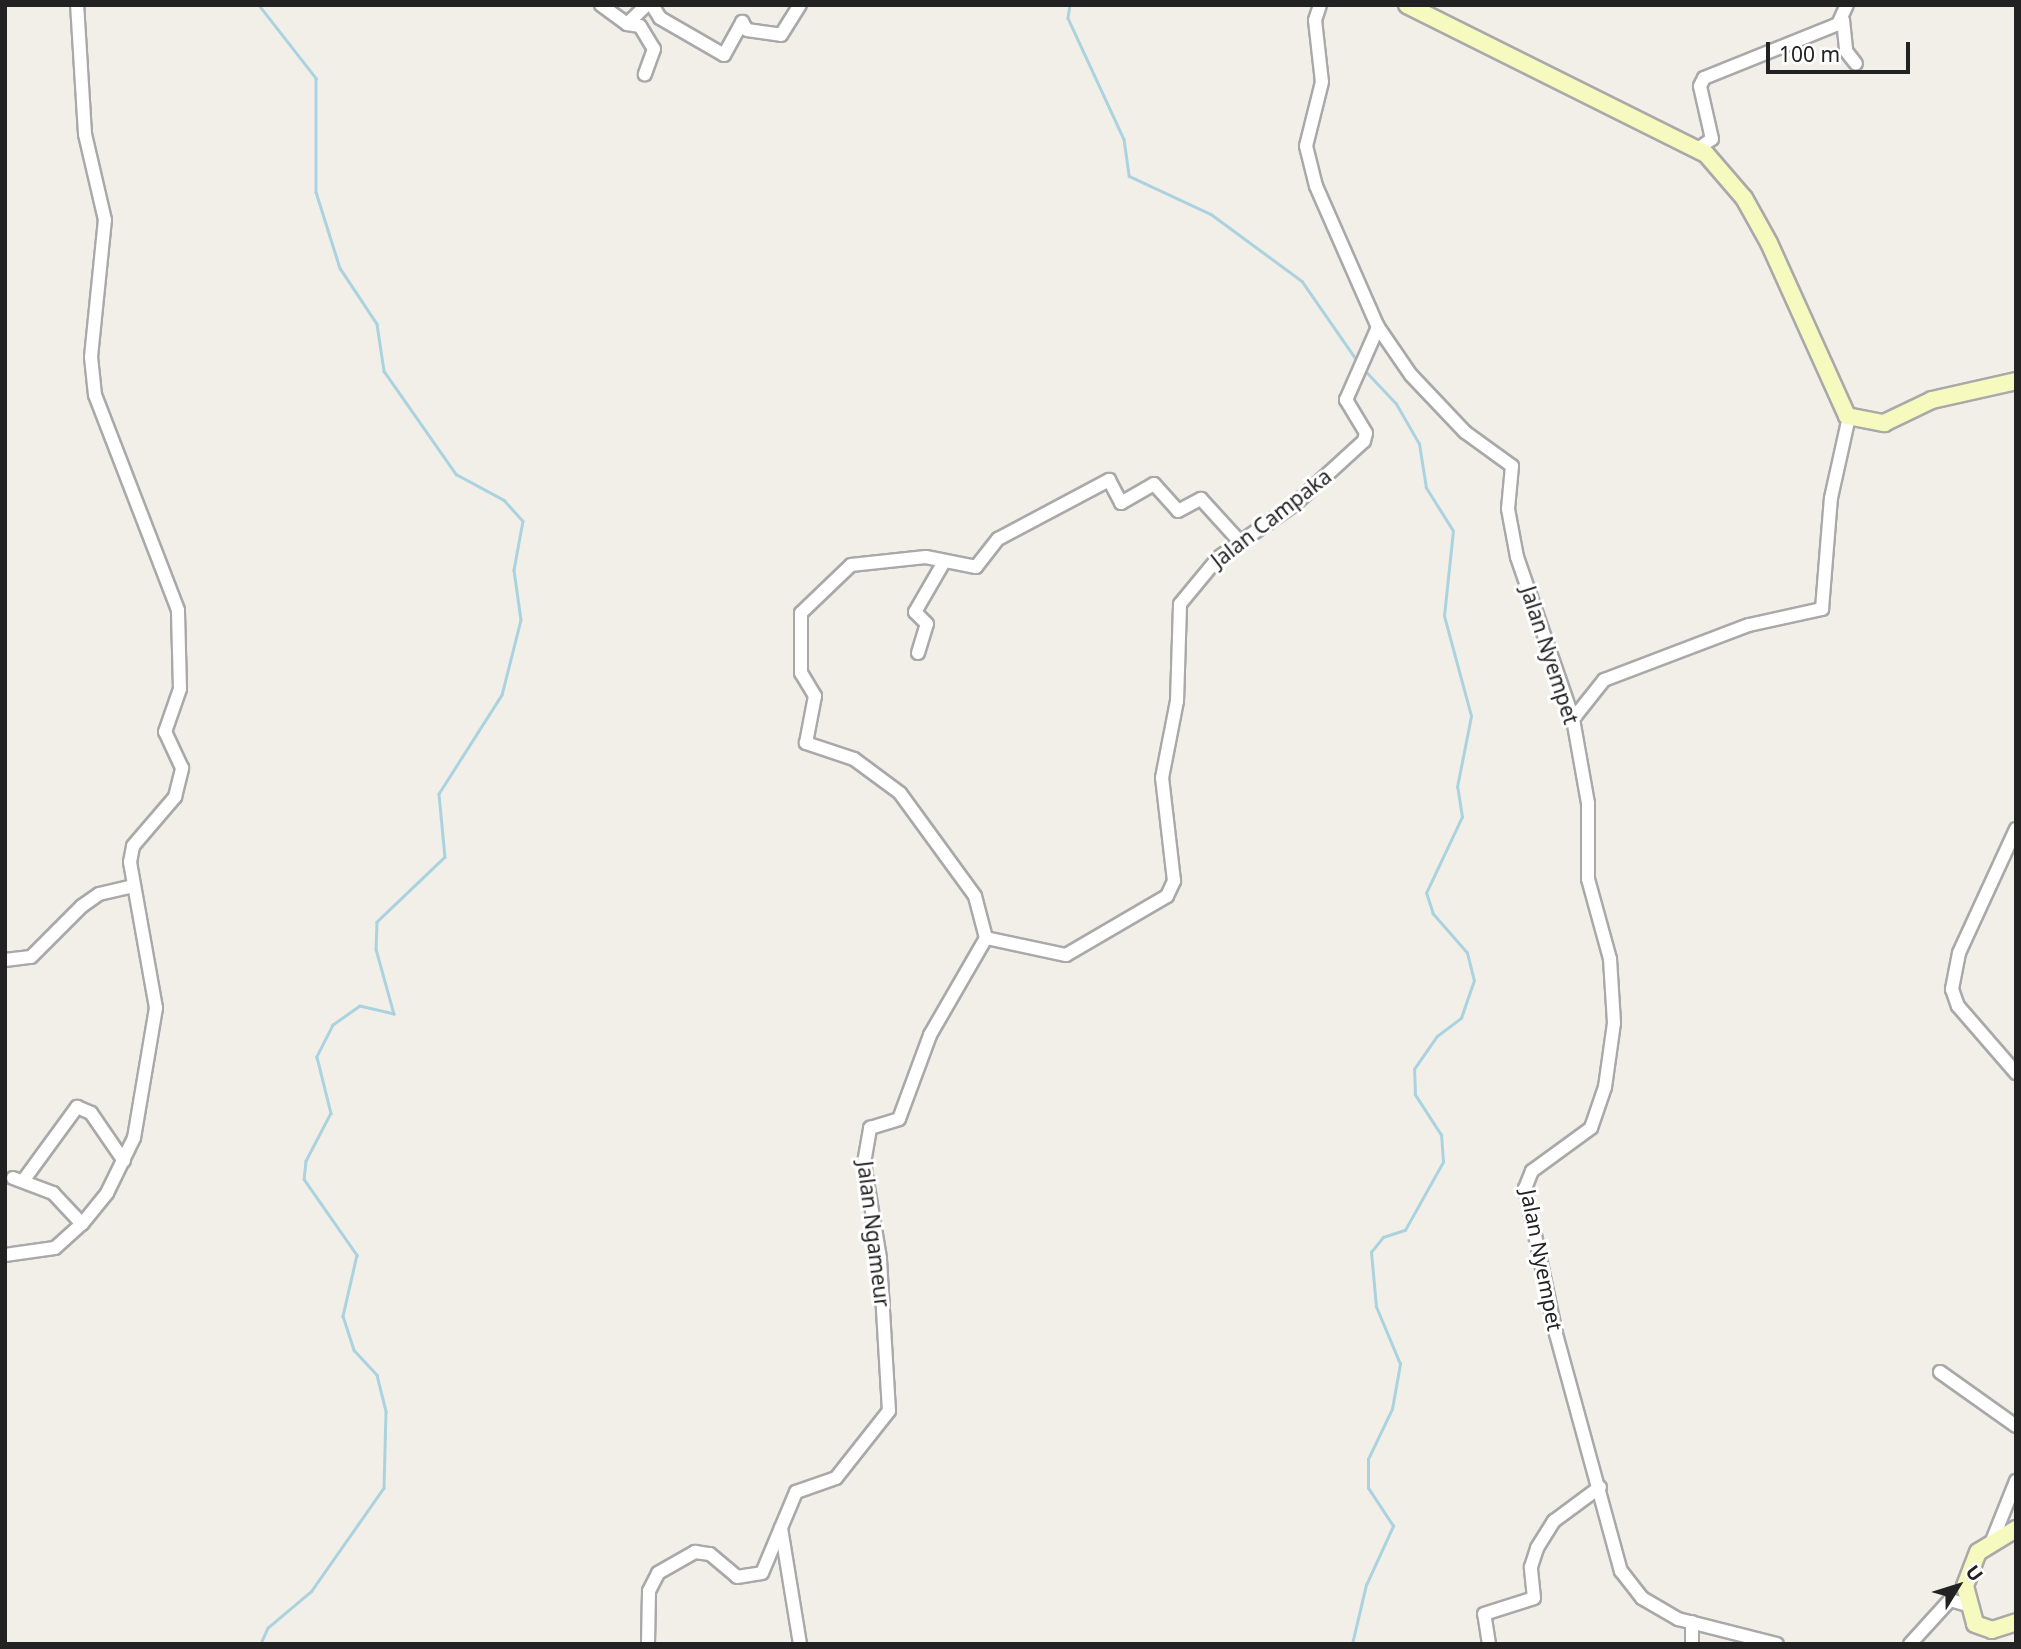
<!DOCTYPE html>
<style>
body{margin:0}
#map{position:relative;width:2021px;height:1649px;overflow:hidden;background:#f2efe9;font-family:"Noto Sans",sans-serif}
div>[style]{position:absolute}
.stream>*{height:2.5px;margin:-1.25px;padding:0 1.25px;transform-origin:1.25px;border-radius:1.25px;background:#aad3df}
.roads{filter:drop-shadow(2px 0 #a9a9a9) drop-shadow(-2px 0 #a9a9a9) drop-shadow(0 2px #a9a9a9) drop-shadow(0 -2px #a9a9a9)}
.street>*{height:12px;margin:-6px;padding:0 6px;transform-origin:6px;border-radius:6px;background:#fff}
.secondary>*{height:16px;margin:-8px;padding:0 8px;transform-origin:8px;border-radius:8px;background:#f7fabf}
span{translate:-50% -50%;white-space:nowrap;text-align:center;line-height:1.15;-webkit-text-stroke:6px #fff;paint-order:stroke}
.street-label{font-size:21px;color:#222}
.frame{position:absolute;inset:0;border:7px solid #222;pointer-events:none}
.north{position:absolute;left:1923px;top:1551px;width:70px;height:70px;-webkit-text-stroke:5px #fff;paint-order:stroke;rotate:52deg;font-size:19px;font-weight:700;line-height:28px;text-align:center;color:#222}
.north::after{content:'';display:block;margin:auto;width:24px;height:32px;background:#222;clip-path:polygon(50% 0,100% 100%,50% 72%,0 100%)}
.scale{position:absolute;left:1766px;top:42px;width:144px;height:32px;box-sizing:border-box;border:4px solid #222;border-top:0;padding-left:9px;font-size:21px;line-height:24px;white-space:nowrap;color:#222;-webkit-text-stroke:5px #fff;paint-order:stroke}
</style>
<div id="map">
<div class="stream">
<div style="left:259px;top:5px;width:93px;rotate:52deg"></div>
<div style="left:316px;top:78px;width:114px;rotate:90deg"></div>
<div style="left:316px;top:192px;width:80px;rotate:72.5deg"></div>
<div style="left:340px;top:268px;width:67px;rotate:56.5deg"></div>
<div style="left:377px;top:324px;width:48px;rotate:81.5deg"></div>
<div style="left:384px;top:371px;width:126px;rotate:55deg"></div>
<div style="left:456px;top:474px;width:55px;rotate:28.4deg"></div>
<div style="left:504px;top:500px;width:28px;rotate:48deg"></div>
<div style="left:523px;top:521px;width:50px;rotate:100.4deg"></div>
<div style="left:514px;top:570px;width:50px;rotate:82deg"></div>
<div style="left:521px;top:620px;width:77px;rotate:104.2deg"></div>
<div style="left:502px;top:695px;width:117px;rotate:122.5deg"></div>
<div style="left:439px;top:794px;width:63px;rotate:84.6deg"></div>
<div style="left:445px;top:857px;width:94px;rotate:136.3deg"></div>
<div style="left:377px;top:922px;width:27px;rotate:92deg"></div>
<div style="left:376px;top:949px;width:67px;rotate:74.5deg"></div>
<div style="left:394px;top:1014px;width:35px;rotate:-167deg"></div>
<div style="left:360px;top:1006px;width:33px;rotate:145deg"></div>
<div style="left:333px;top:1025px;width:36px;rotate:117deg"></div>
<div style="left:317px;top:1057px;width:58px;rotate:76deg"></div>
<div style="left:331px;top:1113px;width:54px;rotate:117.5deg"></div>
<div style="left:306px;top:1161px;width:18px;rotate:96deg"></div>
<div style="left:304px;top:1179px;width:93px;rotate:55.1deg"></div>
<div style="left:357px;top:1255px;width:63px;rotate:102.9deg"></div>
<div style="left:343px;top:1316px;width:36px;rotate:72deg"></div>
<div style="left:354px;top:1350px;width:34px;rotate:47deg"></div>
<div style="left:377px;top:1375px;width:38px;rotate:76deg"></div>
<div style="left:386px;top:1412px;width:76px;rotate:91.5deg"></div>
<div style="left:384px;top:1488px;width:126px;rotate:125deg"></div>
<div style="left:312px;top:1591px;width:57px;rotate:139.9deg"></div>
<div style="left:268px;top:1628px;width:17px;rotate:114deg"></div>
<div style="left:1070px;top:5px;width:13px;rotate:99deg"></div>
<div style="left:1068px;top:18px;width:133px;rotate:65.2deg"></div>
<div style="left:1124px;top:139px;width:37px;rotate:82deg"></div>
<div style="left:1129px;top:176px;width:90px;rotate:24.9deg"></div>
<div style="left:1211px;top:214px;width:113px;rotate:36.4deg"></div>
<div style="left:1302px;top:281px;width:98px;rotate:55.3deg"></div>
<div style="left:1352px;top:1644px;width:61px;rotate:-76.7deg"></div>
<div style="left:1366px;top:1585px;width:65px;rotate:-65.4deg"></div>
<div style="left:1393px;top:1526px;width:45px;rotate:-123.3deg"></div>
<div style="left:1368px;top:1488px;width:29px;rotate:-90deg"></div>
<div style="left:1368px;top:1459px;width:55px;rotate:-64.4deg"></div>
<div style="left:1392px;top:1409px;width:46px;rotate:-79.9deg"></div>
<div style="left:1400px;top:1364px;width:62px;rotate:-112.8deg"></div>
<div style="left:1376px;top:1307px;width:55px;rotate:-95.2deg"></div>
<div style="left:1371px;top:1252px;width:19px;rotate:-51deg"></div>
<div style="left:1383px;top:1237px;width:23px;rotate:-18deg"></div>
<div style="left:1405px;top:1230px;width:78px;rotate:-60.8deg"></div>
<div style="left:1443px;top:1162px;width:27px;rotate:-94deg"></div>
<div style="left:1441px;top:1135px;width:48px;rotate:-123deg"></div>
<div style="left:1415px;top:1095px;width:26px;rotate:-92deg"></div>
<div style="left:1414px;top:1069px;width:40px;rotate:-55.1deg"></div>
<div style="left:1437px;top:1036px;width:30px;rotate:-37deg"></div>
<div style="left:1461px;top:1018px;width:39px;rotate:-71deg"></div>
<div style="left:1474px;top:981px;width:29px;rotate:-104deg"></div>
<div style="left:1467px;top:953px;width:52px;rotate:-131.1deg"></div>
<div style="left:1433px;top:914px;width:22px;rotate:-108deg"></div>
<div style="left:1426px;top:893px;width:84px;rotate:-64.7deg"></div>
<div style="left:1462px;top:817px;width:30px;rotate:-99deg"></div>
<div style="left:1457px;top:787px;width:72px;rotate:-78.8deg"></div>
<div style="left:1471px;top:716px;width:104px;rotate:-105.1deg"></div>
<div style="left:1444px;top:616px;width:85px;rotate:-84deg"></div>
<div style="left:1453px;top:531px;width:51px;rotate:-122.1deg"></div>
<div style="left:1426px;top:488px;width:45px;rotate:-99deg"></div>
<div style="left:1419px;top:444px;width:46px;rotate:-119.9deg"></div>
<div style="left:1396px;top:404px;width:47px;rotate:-133.3deg"></div>
</div>
<div class="roads">
<div class="street">
<div style="left:601px;top:5px;width:32px;rotate:36deg"></div>
<div style="left:652px;top:5px;width:15px;rotate:58deg"></div>
<div style="left:660px;top:18px;width:74px;rotate:30deg"></div>
<div style="left:724px;top:55px;width:38px;rotate:-61deg"></div>
<div style="left:742px;top:22px;width:9px;rotate:58deg"></div>
<div style="left:747px;top:30px;width:34px;rotate:8deg"></div>
<div style="left:781px;top:35px;width:36px;rotate:-58deg"></div>
<div style="left:1320px;top:5px;width:16px;rotate:108deg"></div>
<div style="left:1315px;top:20px;width:62px;rotate:83.6deg"></div>
<div style="left:1322px;top:82px;width:66px;rotate:104deg"></div>
<div style="left:1306px;top:146px;width:41px;rotate:76deg"></div>
<div style="left:1316px;top:186px;width:154px;rotate:66.3deg"></div>
<div style="left:1378px;top:327px;width:58px;rotate:55.5deg"></div>
<div style="left:1411px;top:375px;width:79px;rotate:46.5deg"></div>
<div style="left:1465px;top:432px;width:58px;rotate:35.9deg"></div>
<div style="left:1512px;top:466px;width:43px;rotate:95.3deg"></div>
<div style="left:1508px;top:509px;width:49px;rotate:79.4deg"></div>
<div style="left:1517px;top:557px;width:171px;rotate:70.9deg"></div>
<div style="left:1573px;top:719px;width:85px;rotate:79.9deg"></div>
<div style="left:1588px;top:803px;width:76px;rotate:90deg"></div>
<div style="left:1588px;top:879px;width:83px;rotate:74.6deg"></div>
<div style="left:1610px;top:959px;width:64px;rotate:86.4deg"></div>
<div style="left:1614px;top:1023px;width:65px;rotate:98deg"></div>
<div style="left:1605px;top:1087px;width:43px;rotate:108.9deg"></div>
<div style="left:1591px;top:1128px;width:73px;rotate:143.9deg"></div>
<div style="left:1532px;top:1171px;width:18px;rotate:112deg"></div>
<div style="left:1525px;top:1188px;width:149px;rotate:78deg"></div>
<div style="left:1556px;top:1334px;width:246px;rotate:74.7deg"></div>
<div style="left:1621px;top:1571px;width:34px;rotate:52deg"></div>
<div style="left:1642px;top:1598px;width:42px;rotate:30.3deg"></div>
<div style="left:1678px;top:1619px;width:102px;rotate:14.2deg"></div>
<div style="left:1843px;top:20px;width:31px;rotate:84deg"></div>
<div style="left:1846px;top:51px;width:16px;rotate:52deg"></div>
<div style="left:627px;top:24px;width:13px;rotate:9deg"></div>
<div style="left:640px;top:26px;width:27px;rotate:59deg"></div>
<div style="left:654px;top:49px;width:27px;rotate:110deg"></div>
<div style="left:627px;top:24px;width:28px;rotate:-44deg"></div>
<div style="left:1698px;top:149px;width:17px;rotate:-36deg"></div>
<div style="left:1712px;top:139px;width:54px;rotate:-102.8deg"></div>
<div style="left:1700px;top:86px;width:9px;rotate:-63deg"></div>
<div style="left:1704px;top:78px;width:144px;rotate:-21.9deg"></div>
<div style="left:1838px;top:24px;width:21px;rotate:-65deg"></div>
<div style="left:918px;top:653px;width:30px;rotate:-73deg"></div>
<div style="left:927px;top:624px;width:17px;rotate:-135deg"></div>
<div style="left:915px;top:612px;width:58px;rotate:-59.9deg"></div>
<div style="left:1573px;top:719px;width:50px;rotate:-51.5deg"></div>
<div style="left:1604px;top:680px;width:155px;rotate:-20.8deg"></div>
<div style="left:1749px;top:625px;width:75px;rotate:-12.4deg"></div>
<div style="left:1822px;top:609px;width:111px;rotate:-85.4deg"></div>
<div style="left:1831px;top:498px;width:83px;rotate:-77.5deg"></div>
<div style="left:2016px;top:829px;width:136px;rotate:114.7deg"></div>
<div style="left:1959px;top:953px;width:37px;rotate:101deg"></div>
<div style="left:1952px;top:989px;width:18px;rotate:71deg"></div>
<div style="left:1958px;top:1006px;width:89px;rotate:49.1deg"></div>
<div style="left:986px;top:938px;width:43px;rotate:-104.7deg"></div>
<div style="left:975px;top:896px;width:127px;rotate:-126.1deg"></div>
<div style="left:900px;top:793px;width:57px;rotate:-143.5deg"></div>
<div style="left:854px;top:759px;width:51px;rotate:-161.6deg"></div>
<div style="left:806px;top:743px;width:48px;rotate:-79.2deg"></div>
<div style="left:815px;top:696px;width:27px;rotate:-121deg"></div>
<div style="left:801px;top:673px;width:60px;rotate:-90deg"></div>
<div style="left:801px;top:613px;width:69px;rotate:-43.8deg"></div>
<div style="left:851px;top:565px;width:75px;rotate:-6.1deg"></div>
<div style="left:926px;top:557px;width:51px;rotate:11.3deg"></div>
<div style="left:976px;top:567px;width:36px;rotate:-52deg"></div>
<div style="left:998px;top:539px;width:126px;rotate:-28deg"></div>
<div style="left:1109px;top:480px;width:26px;rotate:62deg"></div>
<div style="left:1121px;top:503px;width:38px;rotate:-30deg"></div>
<div style="left:1154px;top:484px;width:36px;rotate:48deg"></div>
<div style="left:1178px;top:511px;width:26px;rotate:-28deg"></div>
<div style="left:1201px;top:499px;width:59px;rotate:47.7deg"></div>
<div style="left:5px;top:960px;width:26px;rotate:-7deg"></div>
<div style="left:31px;top:957px;width:72px;rotate:-45deg"></div>
<div style="left:82px;top:906px;width:21px;rotate:-35deg"></div>
<div style="left:99px;top:894px;width:35px;rotate:-13deg"></div>
<div style="left:13px;top:1178px;width:43px;rotate:20.6deg"></div>
<div style="left:53px;top:1193px;width:42px;rotate:46.9deg"></div>
<div style="left:23px;top:1181px;width:92px;rotate:-53.9deg"></div>
<div style="left:77px;top:1107px;width:15px;rotate:23deg"></div>
<div style="left:91px;top:1113px;width:58px;rotate:55.5deg"></div>
<div style="left:5px;top:1255px;width:50px;rotate:-8deg"></div>
<div style="left:55px;top:1248px;width:36px;rotate:-42deg"></div>
<div style="left:82px;top:1224px;width:40px;rotate:-51deg"></div>
<div style="left:107px;top:1193px;width:61px;rotate:-63.9deg"></div>
<div style="left:134px;top:1138px;width:132px;rotate:-80.4deg"></div>
<div style="left:156px;top:1008px;width:148px;rotate:-100.1deg"></div>
<div style="left:130px;top:862px;width:16px;rotate:-79deg"></div>
<div style="left:133px;top:846px;width:65px;rotate:-49.4deg"></div>
<div style="left:175px;top:797px;width:30px;rotate:-76deg"></div>
<div style="left:182px;top:768px;width:40px;rotate:-115deg"></div>
<div style="left:165px;top:732px;width:46px;rotate:-70.8deg"></div>
<div style="left:180px;top:689px;width:79px;rotate:-91.5deg"></div>
<div style="left:178px;top:610px;width:230px;rotate:-111.1deg"></div>
<div style="left:95px;top:395px;width:38px;rotate:-96deg"></div>
<div style="left:91px;top:357px;width:138px;rotate:-84.2deg"></div>
<div style="left:105px;top:220px;width:88px;rotate:-103.1deg"></div>
<div style="left:85px;top:134px;width:129px;rotate:-93.5deg"></div>
<div style="left:1940px;top:1372px;width:93px;rotate:35.4deg"></div>
<div style="left:781px;top:1528px;width:118px;rotate:80.7deg"></div>
<div style="left:1992px;top:1541px;width:65px;rotate:-68.2deg"></div>
<div style="left:648px;top:1644px;width:53px;rotate:-88.9deg"></div>
<div style="left:649px;top:1591px;width:20px;rotate:-63deg"></div>
<div style="left:658px;top:1573px;width:43px;rotate:-29.6deg"></div>
<div style="left:695px;top:1552px;width:15px;rotate:8deg"></div>
<div style="left:710px;top:1554px;width:35px;rotate:40deg"></div>
<div style="left:737px;top:1577px;width:25px;rotate:-9deg"></div>
<div style="left:762px;top:1573px;width:88px;rotate:-67.2deg"></div>
<div style="left:796px;top:1492px;width:42px;rotate:-19.3deg"></div>
<div style="left:836px;top:1478px;width:85px;rotate:-51.7deg"></div>
<div style="left:889px;top:1411px;width:153px;rotate:-93.4deg"></div>
<div style="left:880px;top:1258px;width:96px;rotate:-99.6deg"></div>
<div style="left:864px;top:1163px;width:36px;rotate:-80deg"></div>
<div style="left:870px;top:1128px;width:30px;rotate:-17deg"></div>
<div style="left:899px;top:1119px;width:90px;rotate:-69.7deg"></div>
<div style="left:930px;top:1035px;width:112px;rotate:-60deg"></div>
<div style="left:986px;top:938px;width:82px;rotate:12deg"></div>
<div style="left:1066px;top:955px;width:117px;rotate:-30.3deg"></div>
<div style="left:1167px;top:896px;width:17px;rotate:-65deg"></div>
<div style="left:1174px;top:881px;width:104px;rotate:-96.6deg"></div>
<div style="left:1162px;top:778px;width:78px;rotate:-79deg"></div>
<div style="left:1177px;top:701px;width:97px;rotate:-88.2deg"></div>
<div style="left:1180px;top:604px;width:60px;rotate:-50.4deg"></div>
<div style="left:1218px;top:558px;width:95px;rotate:-35.2deg"></div>
<div style="left:1296px;top:503px;width:92px;rotate:-42.4deg"></div>
<div style="left:1364px;top:441px;width:8px;rotate:-76deg"></div>
<div style="left:1366px;top:433px;width:39px;rotate:-121deg"></div>
<div style="left:1346px;top:400px;width:80px;rotate:-66.3deg"></div>
<div style="left:1489px;top:1644px;width:30px;rotate:-99deg"></div>
<div style="left:1484px;top:1614px;width:52px;rotate:-17.7deg"></div>
<div style="left:1534px;top:1598px;width:31px;rotate:-96deg"></div>
<div style="left:1531px;top:1567px;width:20px;rotate:-72deg"></div>
<div style="left:1537px;top:1548px;width:32px;rotate:-58deg"></div>
<div style="left:1554px;top:1521px;width:57px;rotate:-36.5deg"></div>
<div style="left:1692px;top:1644px;width:22px;rotate:-90deg"></div>
<div style="left:1910px;top:1644px;width:59px;rotate:-47.7deg"></div>
<div style="left:1950px;top:1600px;width:19px;rotate:16deg"></div>
</div>
<div class="secondary">
<div style="left:1407px;top:5px;width:334px;rotate:26.5deg"></div>
<div style="left:1706px;top:154px;width:58px;rotate:49.2deg"></div>
<div style="left:1744px;top:198px;width:51px;rotate:60.9deg"></div>
<div style="left:1769px;top:243px;width:190px;rotate:65.7deg"></div>
<div style="left:1847px;top:416px;width:38px;rotate:11deg"></div>
<div style="left:1884px;top:423px;width:53px;rotate:-25.6deg"></div>
<div style="left:1932px;top:400px;width:86px;rotate:-12.7deg"></div>
<div style="left:2016px;top:1529px;width:44px;rotate:148.8deg"></div>
<div style="left:1978px;top:1552px;width:36px;rotate:111deg"></div>
<div style="left:1965px;top:1586px;width:39px;rotate:75deg"></div>
<div style="left:1975px;top:1624px;width:18px;rotate:19deg"></div>
<div style="left:1992px;top:1630px;width:25px;rotate:-18deg"></div>
</div>
</div>
<div class="street-label">
<span style="left:1271px;top:518px;rotate:-38deg">Jalan Campaka</span>
<span style="left:1550px;top:655px;rotate:72deg">Jalan Nyempet</span>
<span style="left:874px;top:1234px;rotate:83deg">Jalan Ngameur</span>
<span style="left:1542px;top:1260px;rotate:79deg">Jalan Nyempet</span>
</div>
<div class="frame"></div>
<div class="north">U</div>
<div class="scale">100 m</div>
</div>
